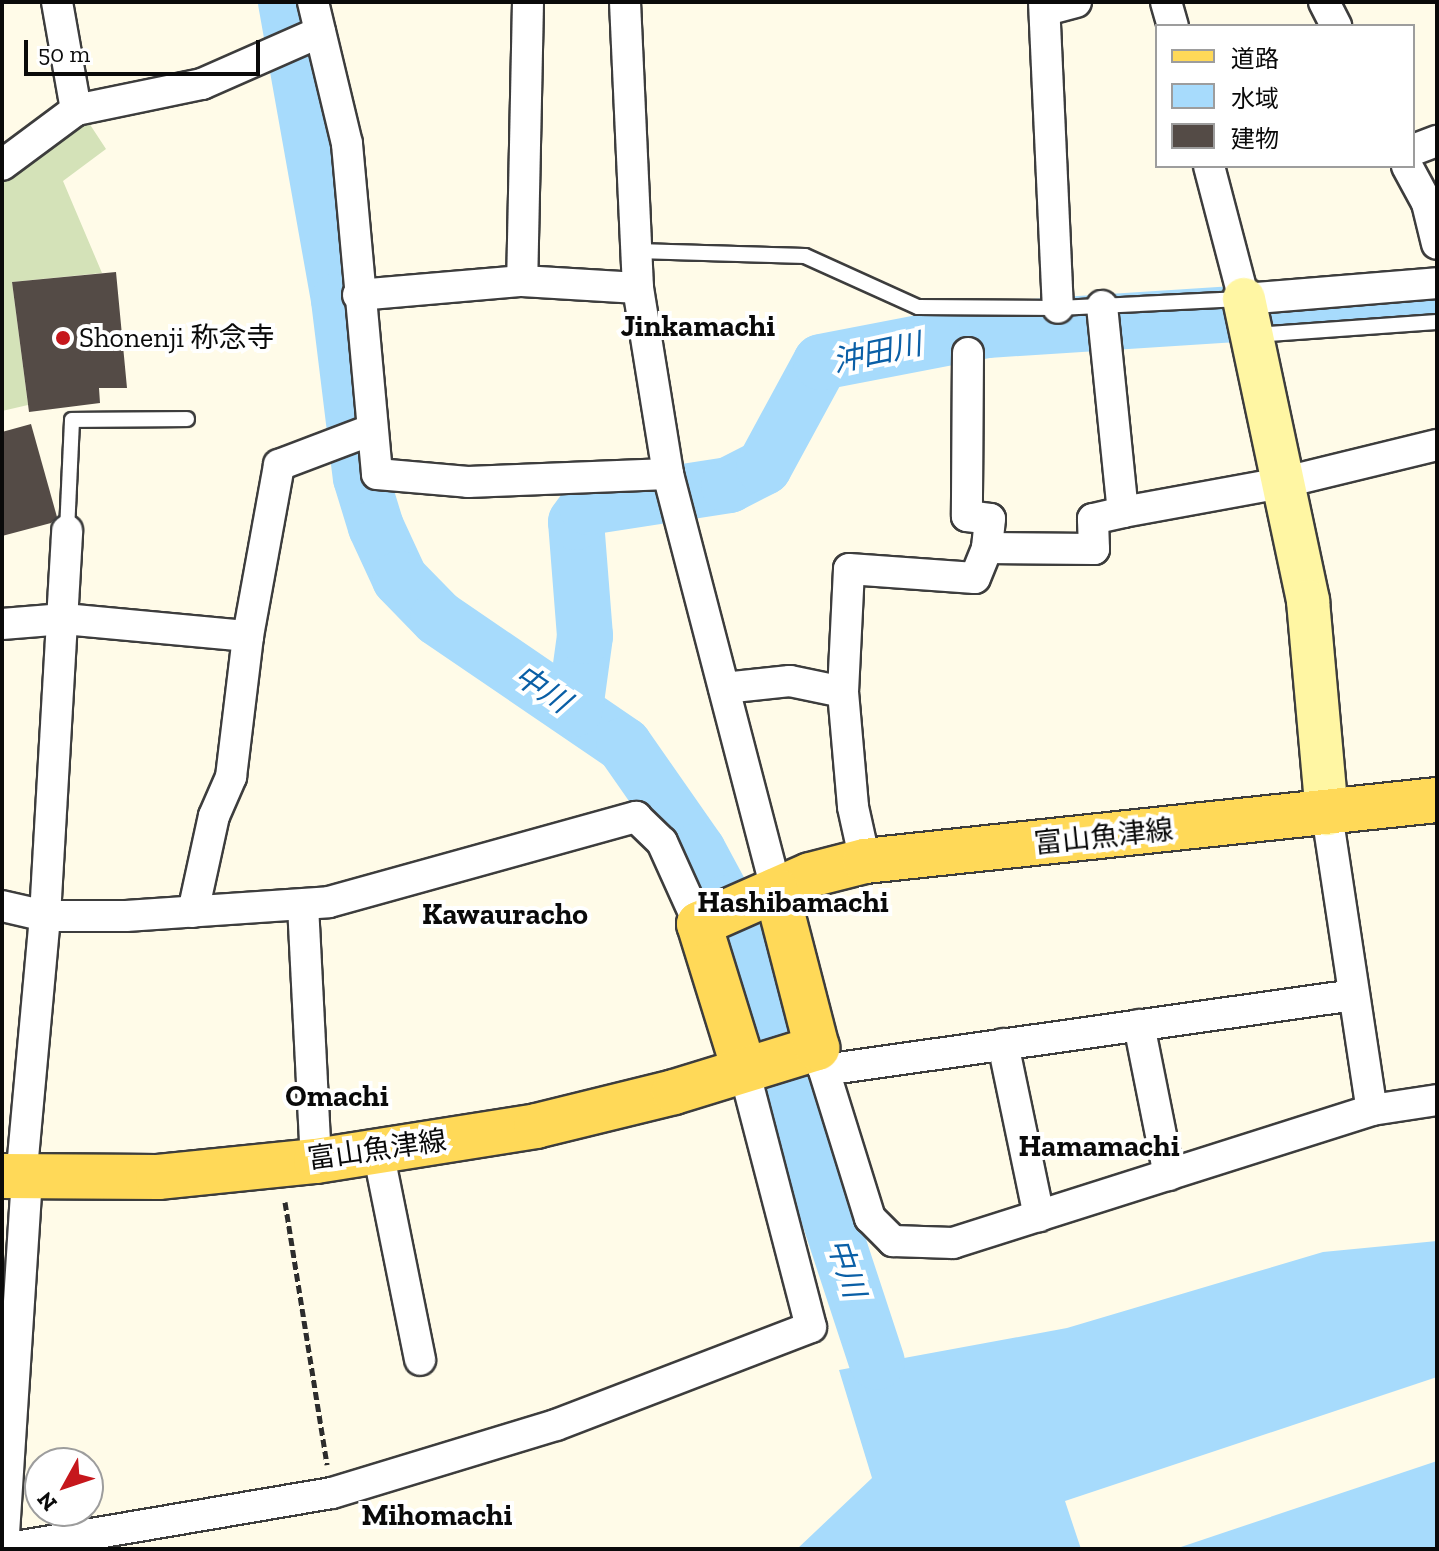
<!DOCTYPE html>
<meta charset="utf-8">
<style>
body{margin:0}
#map{position:relative;width:1439px;height:1551px;overflow:hidden;background:#fffbe8;font-family:"Zilla Slab","Noto Sans JP",serif}
div>[style]{position:absolute}
.cemetery>*{inset:0;background:#d4e2b8}
.water>*{inset:0;background:#a7dbfc}
.pier>*{inset:0;background:#fffbe8}
.river>*{height:56px;margin:-28px;padding:0 28px;transform-origin:28px;border-radius:28px;background:#a7dbfc}
.building>*{inset:0;background:#544b46}
.path>*{height:5px;margin-top:-2.5px;transform-origin:0;background:repeating-linear-gradient(90deg,#2c2c2c 0 8px,transparent 0 12px)}
.roads{filter:drop-shadow(2px 0 #3d3d3d) drop-shadow(-2px 0 #3d3d3d) drop-shadow(0 2px #3d3d3d) drop-shadow(0 -2px #3d3d3d)}
.lane>*{height:14px;margin:-7px;padding:0 7px;transform-origin:7px;border-radius:7px;background:#fff}
.street>*{height:30px;margin:-15px;padding:0 15px;transform-origin:15px;border-radius:15px;background:#fff}
.secondary>*{height:42px;margin:-21px;padding:0 21px;transform-origin:21px;border-radius:21px;background:#fff6a3}
.primary>*{height:44px;margin:-22px;padding:0 22px;transform-origin:22px;border-radius:22px;background:#ffd958}
.dots>*{width:22px;height:22px;translate:-50% -50%;box-sizing:border-box;border:4px solid #fff;border-radius:50%}
span{translate:-50% -50%;white-space:nowrap;text-align:center;line-height:1.15;-webkit-text-stroke:8px #fff;paint-order:stroke}
.poi-label{font-size:28px;color:#0a0a0a}
.left{translate:0 -50%;text-align:left}
.street-label{font-size:28px;color:#0a0a0a}
.neighbourhood-label{font-size:30px;color:#0a0a0a;font-weight:700}
.water-label{font-size:30px;color:#0a5fa6;font-style:italic}
.frame{position:absolute;inset:0;border:4px solid #0a0a0a;pointer-events:none}
.legend{position:absolute;left:1155px;top:24px;width:260px;height:144px;box-sizing:border-box;background:#fff;border:2px solid #9d9d9d;margin:0;padding:10px 14px;list-style:none;font-size:24px;color:#0a0a0a}
.legend li{display:flex;align-items:center;gap:16px;height:40px}
.legend b{width:40px;border:2px solid #9d9d9d}
.north{position:absolute;left:24px;top:1447px;width:80px;height:80px;box-sizing:border-box;background:#fff;border:2px solid #9d9d9d;border-radius:50%;rotate:230deg;font-size:22px;font-weight:700;line-height:32px;text-align:center;color:#0a0a0a}
.north::after{content:'';display:block;margin:auto;width:28px;height:36px;background:#c6171c;clip-path:polygon(50% 0,100% 100%,50% 72%,0 100%)}
.scale{position:absolute;left:24px;top:40px;width:236px;height:36px;box-sizing:border-box;border:4px solid #0a0a0a;border-top:0;padding-left:10px;font-size:24px;line-height:28px;white-space:nowrap;color:#0a0a0a;-webkit-text-stroke:6px #fff;paint-order:stroke}
</style>
<div id="map">
<div class="cemetery">
<div style="clip-path:polygon(87px 120px,106px 149px,63px 181px,102px 273px,12px 282px,28px 405px,2px 411px,2px 177px)"></div>
</div>
<div class="water">
<div style="clip-path:polygon(1437px 1241px,1437px 1549px,797px 1549px,872px 1478px,839px 1370px,1067px 1328px,1323px 1252px)"></div>
</div>
<div class="pier">
<div style="clip-path:polygon(1437px 1377px,1437px 1461px,1175px 1549px,1081px 1549px,1065px 1501px)"></div>
</div>
<div class="river">
<div style="left:286px;top:2px;width:303px;rotate:79.9deg"></div>
<div style="left:339px;top:300px;width:179px;rotate:83deg"></div>
<div style="left:361px;top:478px;width:51px;rotate:73deg"></div>
<div style="left:376px;top:527px;width:57px;rotate:65.2deg"></div>
<div style="left:400px;top:579px;width:54px;rotate:45.7deg"></div>
<div style="left:438px;top:618px;width:225px;rotate:34.3deg"></div>
<div style="left:624px;top:745px;width:129px;rotate:55.1deg"></div>
<div style="left:698px;top:851px;width:59px;rotate:61.7deg"></div>
<div style="left:726px;top:903px;width:483px;rotate:71.8deg"></div>
<div style="left:575px;top:709px;width:74px;rotate:-82.2deg"></div>
<div style="left:585px;top:636px;width:114px;rotate:-94.5deg"></div>
<div style="left:576px;top:522px;width:19px;rotate:-54deg"></div>
<div style="left:587px;top:507px;width:144px;rotate:-8.8deg"></div>
<div style="left:729px;top:485px;width:39px;rotate:-27deg"></div>
<div style="left:764px;top:467px;width:119px;rotate:-61.5deg"></div>
<div style="left:821px;top:362px;width:169px;rotate:-10.9deg"></div>
<div style="left:987px;top:330px;width:451px;rotate:-3.7deg"></div>
</div>
<div class="building">
<div style="clip-path:polygon(116px 272px,127px 388px,99px 388px,100px 403px,29px 412px,12px 282px)"></div>
<div style="clip-path:polygon(31px 424px,57px 517px,51px 523px,2px 536px,2px 432px)"></div>
</div>
<div class="path">
<div style="left:285px;top:1202px;width:266px;rotate:80.9deg"></div>
</div>
<div class="roads">
<div class="lane">
<div style="left:637px;top:251px;width:168px;rotate:1.7deg"></div>
<div style="left:805px;top:256px;width:124px;rotate:24.3deg"></div>
<div style="left:918px;top:307px;width:140px;rotate:0.4deg"></div>
<div style="left:1058px;top:308px;width:183px;rotate:-2.8deg"></div>
<div style="left:1255px;top:335px;width:182px;rotate:-4.1deg"></div>
<div style="left:67px;top:531px;width:111px;rotate:-87.4deg"></div>
<div style="left:72px;top:420px;width:115px;rotate:-0.5deg"></div>
</div>
<div class="street">
<div style="left:57px;top:2px;width:110px;rotate:80deg"></div>
<div style="left:76px;top:110px;width:129px;rotate:-11.7deg"></div>
<div style="left:202px;top:84px;width:129px;rotate:-23.8deg"></div>
<div style="left:313px;top:2px;width:146px;rotate:76.5deg"></div>
<div style="left:347px;top:144px;width:331px;rotate:84.8deg"></div>
<div style="left:377px;top:474px;width:91px;rotate:5deg"></div>
<div style="left:468px;top:482px;width:200px;rotate:-2.3deg"></div>
<div style="left:528px;top:2px;width:279px;rotate:91.2deg"></div>
<div style="left:522px;top:281px;width:116px;rotate:3.5deg"></div>
<div style="left:625px;top:2px;width:286px;rotate:87.4deg"></div>
<div style="left:638px;top:288px;width:188px;rotate:80.8deg"></div>
<div style="left:668px;top:474px;width:430px;rotate:75.4deg"></div>
<div style="left:1044px;top:2px;width:306px;rotate:87.4deg"></div>
<div style="left:1166px;top:2px;width:25px;rotate:74deg"></div>
<div style="left:1324px;top:2px;width:27px;rotate:63deg"></div>
<div style="left:1046px;top:10px;width:31px;rotate:-15deg"></div>
<div style="left:1413px;top:150px;width:26px;rotate:-21deg"></div>
<div style="left:2px;top:165px;width:92px;rotate:-36.6deg"></div>
<div style="left:1209px;top:166px;width:138px;rotate:75.3deg"></div>
<div style="left:1244px;top:299px;width:194px;rotate:-4.7deg"></div>
<div style="left:1407px;top:166px;width:42px;rotate:61.6deg"></div>
<div style="left:1427px;top:203px;width:42px;rotate:76.3deg"></div>
<div style="left:358px;top:295px;width:165px;rotate:-4.9deg"></div>
<div style="left:1102px;top:306px;width:207px;rotate:84.2deg"></div>
<div style="left:1123px;top:512px;width:161px;rotate:-10.4deg"></div>
<div style="left:1281px;top:483px;width:161px;rotate:-13.7deg"></div>
<div style="left:968px;top:353px;width:163px;rotate:90.4deg"></div>
<div style="left:967px;top:516px;width:23px;rotate:7deg"></div>
<div style="left:990px;top:519px;width:29px;rotate:96deg"></div>
<div style="left:2px;top:624px;width:62px;rotate:-4.6deg"></div>
<div style="left:64px;top:619px;width:185px;rotate:5.3deg"></div>
<div style="left:724px;top:688px;width:66px;rotate:-6.1deg"></div>
<div style="left:790px;top:681px;width:54px;rotate:11.7deg"></div>
<div style="left:843px;top:692px;width:123px;rotate:-87.2deg"></div>
<div style="left:849px;top:569px;width:126px;rotate:4.1deg"></div>
<div style="left:975px;top:578px;width:32px;rotate:-68deg"></div>
<div style="left:987px;top:548px;width:107px;rotate:0.5deg"></div>
<div style="left:1094px;top:549px;width:30px;rotate:-92deg"></div>
<div style="left:1093px;top:519px;width:31px;rotate:-13deg"></div>
<div style="left:843px;top:692px;width:115px;rotate:85deg"></div>
<div style="left:853px;top:807px;width:55px;rotate:77.5deg"></div>
<div style="left:1327px;top:814px;width:299px;rotate:81.4deg"></div>
<div style="left:303px;top:905px;width:256px;rotate:87.1deg"></div>
<div style="left:2px;top:906px;width:44px;rotate:13.1deg"></div>
<div style="left:45px;top:916px;width:81px"></div>
<div style="left:126px;top:916px;width:203px;rotate:-3.9deg"></div>
<div style="left:329px;top:902px;width:319px;rotate:-15.5deg"></div>
<div style="left:636px;top:817px;width:36px;rotate:44deg"></div>
<div style="left:662px;top:842px;width:90px;rotate:65.7deg"></div>
<div style="left:193px;top:912px;width:98px;rotate:-77.7deg"></div>
<div style="left:214px;top:816px;width:43px;rotate:-66.4deg"></div>
<div style="left:231px;top:777px;width:142px;rotate:-83.1deg"></div>
<div style="left:248px;top:636px;width:174px;rotate:-79.7deg"></div>
<div style="left:279px;top:465px;width:98px;rotate:-20.8deg"></div>
<div style="left:1139px;top:1025px;width:153px;rotate:78.7deg"></div>
<div style="left:1003px;top:1044px;width:176px;rotate:78.2deg"></div>
<div style="left:817px;top:1048px;width:178px;rotate:72.7deg"></div>
<div style="left:870px;top:1218px;width:33px;rotate:45deg"></div>
<div style="left:893px;top:1241px;width:60px;rotate:1.9deg"></div>
<div style="left:953px;top:1243px;width:440px;rotate:-17.6deg"></div>
<div style="left:1372px;top:1110px;width:66px;rotate:-8.7deg"></div>
<div style="left:824px;top:1070px;width:535px;rotate:-8.05deg"></div>
<div style="left:378px;top:1151px;width:213px;rotate:78.6deg"></div>
<div style="left:3px;top:1549px;width:371px;rotate:-86.3deg"></div>
<div style="left:27px;top:1179px;width:21px;rotate:-101deg"></div>
<div style="left:23px;top:1158px;width:243px;rotate:-84.8deg"></div>
<div style="left:45px;top:916px;width:386px;rotate:-86.7deg"></div>
<div style="left:4px;top:1549px;width:333px;rotate:-9.7deg"></div>
<div style="left:332px;top:1493px;width:234px;rotate:-16.9deg"></div>
<div style="left:556px;top:1425px;width:273px;rotate:-21deg"></div>
<div style="left:811px;top:1327px;width:267px;rotate:-104.6deg"></div>
</div>
<div class="secondary">
<div style="left:1244px;top:299px;width:309px;rotate:78deg"></div>
<div style="left:1308px;top:601px;width:214px;rotate:84.9deg"></div>
</div>
<div class="primary">
<div style="left:744px;top:1069px;width:152px;rotate:-107.2deg"></div>
<div style="left:699px;top:924px;width:121px;rotate:-23.8deg"></div>
<div style="left:810px;top:875px;width:57px;rotate:-14.3deg"></div>
<div style="left:865px;top:861px;width:575px;rotate:-6.09deg"></div>
<div style="left:2px;top:1176px;width:156px;rotate:0.4deg"></div>
<div style="left:158px;top:1177px;width:159px;rotate:-5.8deg"></div>
<div style="left:316px;top:1161px;width:223px;rotate:-9deg"></div>
<div style="left:536px;top:1126px;width:142px;rotate:-13.8deg"></div>
<div style="left:674px;top:1092px;width:150px;rotate:-17.1deg"></div>
<div style="left:817px;top:1048px;width:163px;rotate:-104.5deg"></div>
</div>
</div>
<div class="dots">
<div style="left:63px;top:338px;background:#c6171c"></div>
</div>
<div class="poi-label">
<span class="left" style="left:79px;top:338px">Shonenji 称念寺</span>
</div>
<div class="street-label">
<span style="left:1104px;top:837px;rotate:-6deg">富山魚津線</span>
<span style="left:377px;top:1150px;rotate:-8deg">富山魚津線</span>
</div>
<div class="neighbourhood-label">
<span style="left:698px;top:326px">Jinkamachi</span>
<span style="left:793px;top:902px">Hashibamachi</span>
<span style="left:505px;top:914px">Kawauracho</span>
<span style="left:337px;top:1096px">Omachi</span>
<span style="left:1099px;top:1146px">Hamamachi</span>
<span style="left:437px;top:1515px">Mihomachi</span>
</div>
<div class="water-label">
<span style="left:877px;top:353px;rotate:-12deg">沖田川</span>
<span style="left:542px;top:689px;rotate:34deg">中川</span>
<span style="left:846px;top:1268px;rotate:72deg">中川</span>
</div>
<div class="frame"></div>
<ul class="legend">
<li><b style="height:10px;background:#ffd958"></b>道路</li>
<li><b style="height:22px;background:#a7dbfc"></b>水域</li>
<li><b style="height:22px;background:#544b46"></b>建物</li>
</ul>
<div class="north">N</div>
<div class="scale">50 m</div>
</div>
